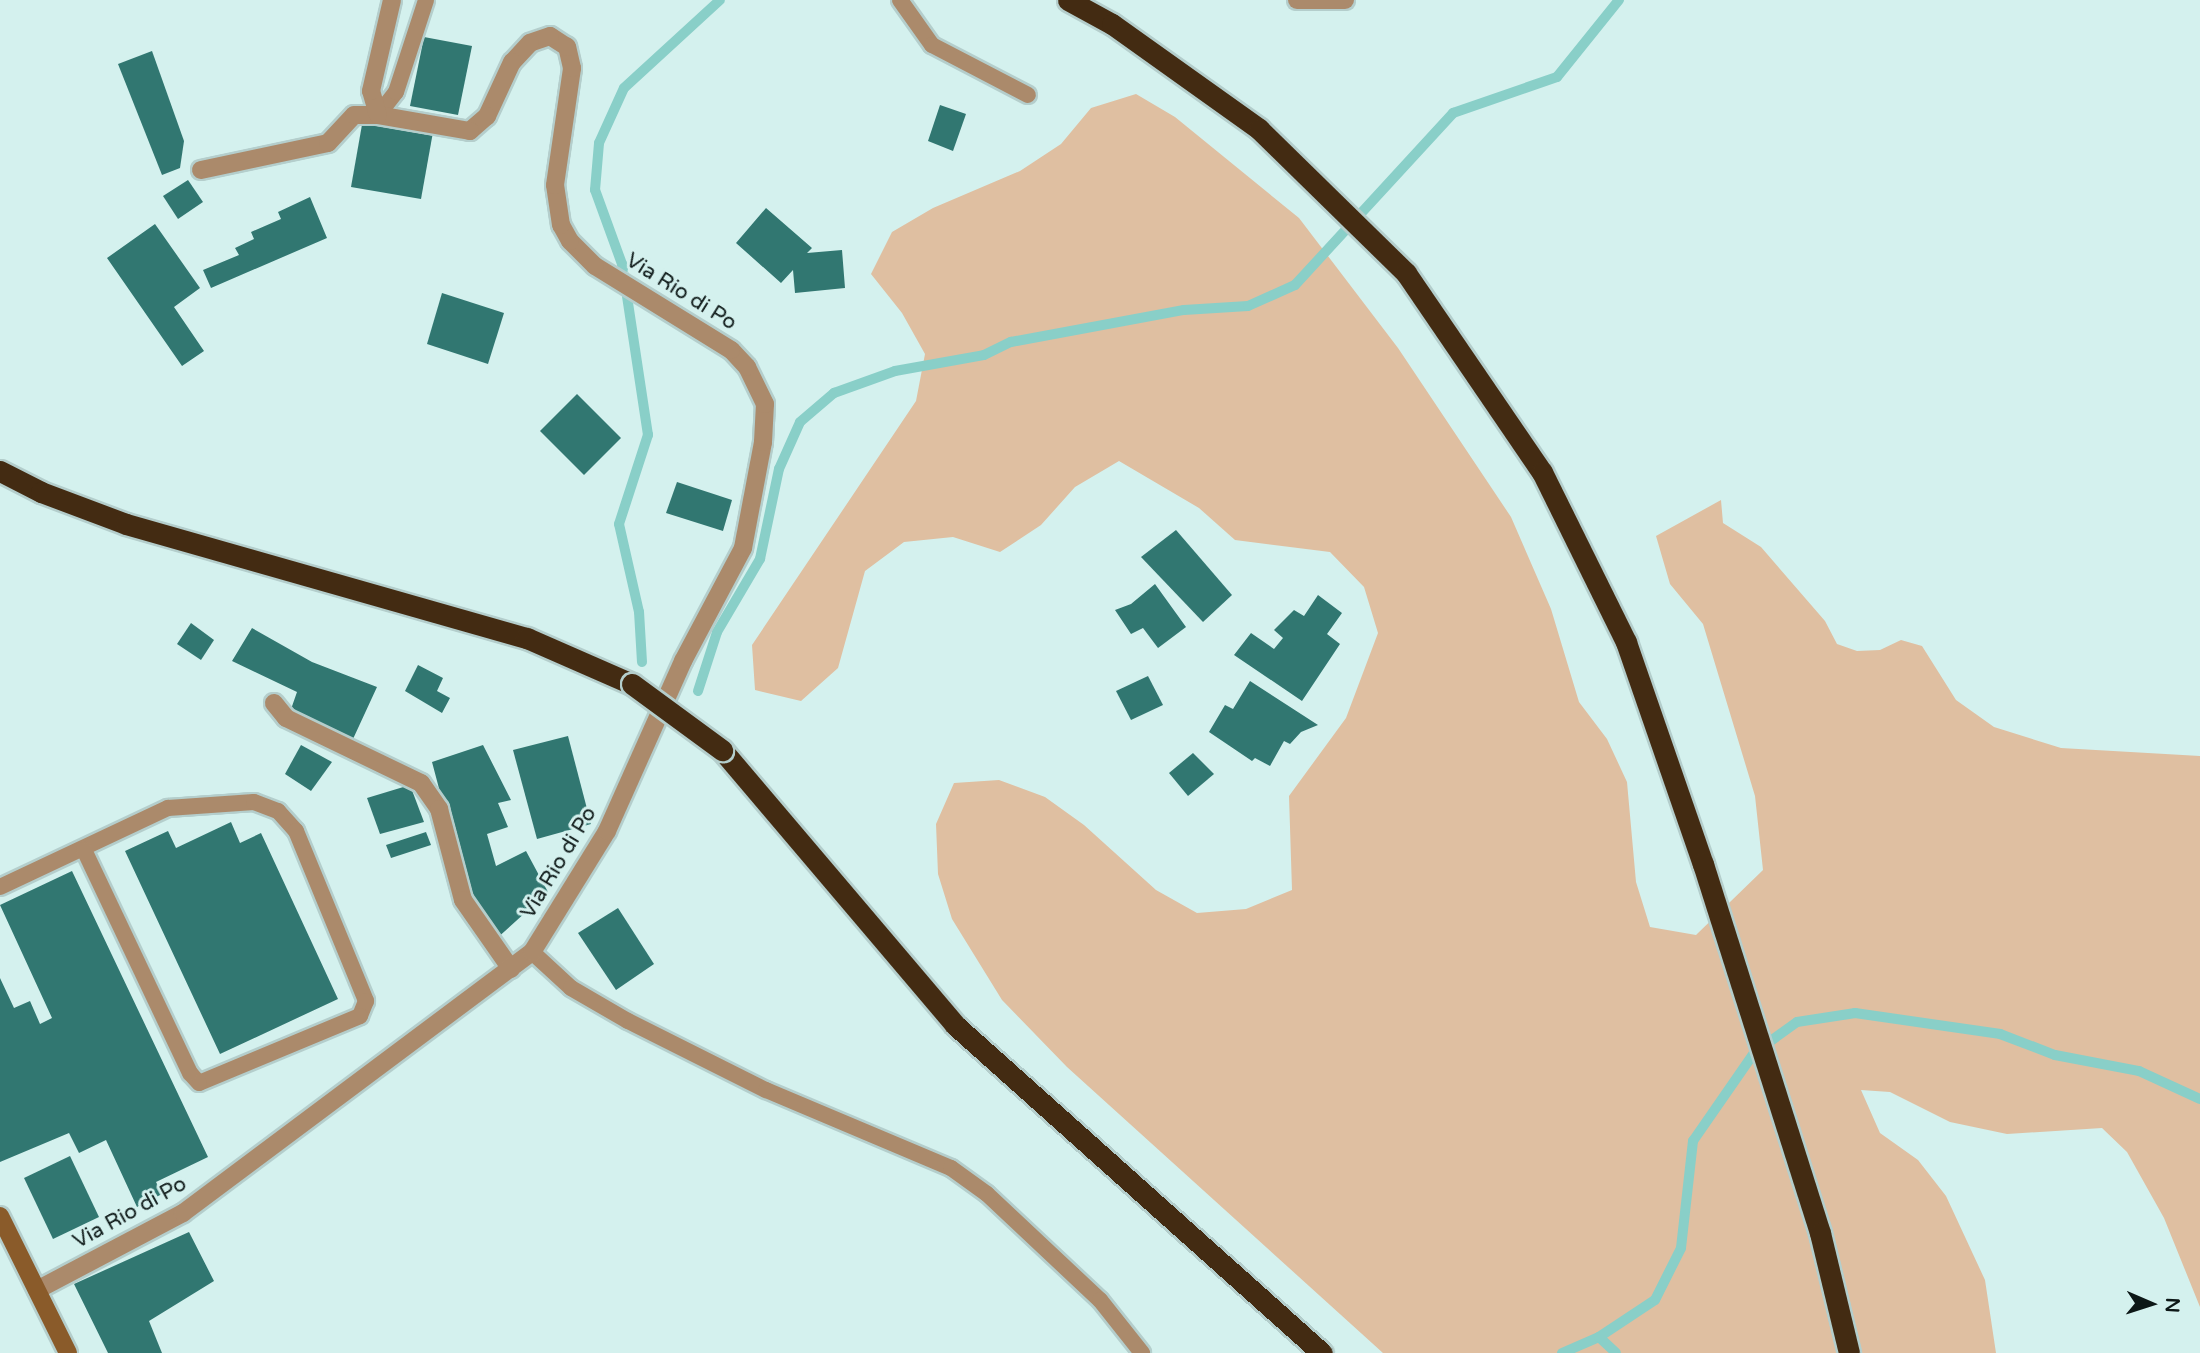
<!DOCTYPE html>
<style>
body{margin:0}
#map{position:relative;width:2200px;height:1353px;overflow:hidden;background:#d4f1ee;font-family:"Varela Round",sans-serif}
div>[style]{position:absolute}
.green>*{inset:0;background:#dfbfa1}
.stream>*{height:10px;margin:-5px;padding:0 5px;transform-origin:5px;border-radius:5px;background:#89cfc8}
.building>*{inset:0;background:#317771}
.roads{filter:drop-shadow(2px 0 #b4cecc) drop-shadow(-2px 0 #b4cecc) drop-shadow(0 2px #b4cecc) drop-shadow(0 -2px #b4cecc)}
.service>*{height:16px;margin:-8px;padding:0 8px;transform-origin:8px;border-radius:8px;background:#ab8a6b}
.minor>*{height:18px;margin:-9px;padding:0 9px;transform-origin:9px;border-radius:9px;background:#ab8a6b}
.secondary>*{height:18px;margin:-9px;padding:0 9px;transform-origin:9px;border-radius:9px;background:#8a5b2a}
.motorway>*{height:21px;margin:-10.5px;padding:0 10.5px;transform-origin:10.5px;border-radius:10.5px;background:#432b12}
.bridges{filter:drop-shadow(2px 0 #b4cecc) drop-shadow(-2px 0 #b4cecc) drop-shadow(0 2px #b4cecc) drop-shadow(0 -2px #b4cecc)}
.motorway-bridge>*{height:21px;margin:-10.5px;padding:0 10.5px;transform-origin:10.5px;border-radius:10.5px;background:#432b12}
span{translate:-50% -50%;white-space:nowrap;text-align:center;line-height:1.15;-webkit-text-stroke:6px #d4f1ee;paint-order:stroke}
.street-label{font-size:21px;color:#0d1817}
.north{position:absolute;left:2116px;top:1269px;width:70px;height:70px;-webkit-text-stroke:5px #d4f1ee;paint-order:stroke;rotate:93deg;font-size:19px;font-weight:700;line-height:28px;text-align:center;color:#0d1817}
.north::after{content:'';display:block;margin:auto;width:24px;height:32px;background:#0d1817;clip-path:polygon(50% 0,100% 100%,50% 72%,0 100%)}
</style>
<div id="map">
<div class="green">
<div style="clip-path:polygon(1136px 94px,1175px 117px,1299px 218px,1398px 348px,1511px 517px,1551px 609px,1579px 702px,1607px 739px,1627px 782px,1636px 882px,1650px 927px,1696px 935px,1763px 870px,1755px 796px,1703px 624px,1670px 584px,1656px 536px,1721px 500px,1723px 523px,1761px 547px,1825px 621px,1837px 644px,1857px 651px,1880px 650px,1901px 640px,1922px 646px,1956px 700px,1994px 727px,2061px 748px,2200px 756px,2200px 1307px,2164px 1218px,2127px 1152px,2102px 1128px,2007px 1134px,1950px 1122px,1890px 1092px,1861px 1090px,1880px 1133px,1918px 1160px,1946px 1196px,1985px 1280px,1996px 1353px,1383px 1353px,1067px 1067px,1002px 1000px,952px 919px,938px 874px,936px 824px,954px 783px,999px 780px,1045px 797px,1084px 825px,1156px 890px,1197px 913px,1246px 909px,1292px 890px,1289px 796px,1346px 718px,1378px 633px,1364px 587px,1330px 552px,1235px 540px,1199px 508px,1119px 461px,1075px 487px,1041px 525px,1000px 552px,953px 537px,904px 542px,865px 571px,838px 668px,801px 701px,755px 690px,752px 645px,916px 401px,925px 354px,902px 313px,871px 274px,892px 232px,933px 208px,1020px 171px,1061px 144px,1091px 108px)"></div>
</div>
<div class="stream">
<div style="left:642px;top:662px;width:50px;rotate:-93.4deg"></div>
<div style="left:639px;top:612px;width:90px;rotate:-102.8deg"></div>
<div style="left:619px;top:524px;width:94px;rotate:-72deg"></div>
<div style="left:648px;top:435px;width:173px;rotate:-98.6deg"></div>
<div style="left:622px;top:264px;width:79px;rotate:-110deg"></div>
<div style="left:595px;top:190px;width:47px;rotate:-85.1deg"></div>
<div style="left:599px;top:143px;width:60px;rotate:-65.6deg"></div>
<div style="left:624px;top:88px;width:130px;rotate:-42.5deg"></div>
<div style="left:698px;top:691px;width:62px;rotate:-72.1deg"></div>
<div style="left:717px;top:632px;width:85px;rotate:-59.5deg"></div>
<div style="left:760px;top:559px;width:92px;rotate:-78.1deg"></div>
<div style="left:779px;top:469px;width:51px;rotate:-65.9deg"></div>
<div style="left:800px;top:422px;width:45px;rotate:-40.5deg"></div>
<div style="left:834px;top:393px;width:65px;rotate:-19.8deg"></div>
<div style="left:895px;top:371px;width:90px;rotate:-10.2deg"></div>
<div style="left:984px;top:355px;width:30px;rotate:-26deg"></div>
<div style="left:1011px;top:342px;width:176px;rotate:-10.5deg"></div>
<div style="left:1184px;top:310px;width:64px;rotate:-3.6deg"></div>
<div style="left:1248px;top:306px;width:51px;rotate:-24.1deg"></div>
<div style="left:1295px;top:285px;width:234px;rotate:-47.4deg"></div>
<div style="left:1453px;top:113px;width:110px;rotate:-19.1deg"></div>
<div style="left:1557px;top:77px;width:99px;rotate:-51.2deg"></div>
<div style="left:1599px;top:1337px;width:23px;rotate:43deg"></div>
<div style="left:1562px;top:1353px;width:40px;rotate:-23.4deg"></div>
<div style="left:1599px;top:1337px;width:67px;rotate:-33.5deg"></div>
<div style="left:1655px;top:1300px;width:58px;rotate:-63.4deg"></div>
<div style="left:1681px;top:1248px;width:108px;rotate:-83.6deg"></div>
<div style="left:1693px;top:1141px;width:107px;rotate:-55.3deg"></div>
<div style="left:1754px;top:1053px;width:53px;rotate:-35.8deg"></div>
<div style="left:1797px;top:1022px;width:59px;rotate:-8.8deg"></div>
<div style="left:1855px;top:1013px;width:147px;rotate:8.2deg"></div>
<div style="left:2000px;top:1034px;width:59px;rotate:20.9deg"></div>
<div style="left:2055px;top:1055px;width:86px;rotate:10.8deg"></div>
<div style="left:2139px;top:1071px;width:67px;rotate:24.7deg"></div>
</div>
<div class="building">
<div style="clip-path:polygon(424px 37px,472px 46px,458px 115px,410px 106px)"></div>
<div style="clip-path:polygon(152px 51px,184px 141px,180px 168px,162px 175px,118px 64px)"></div>
<div style="clip-path:polygon(940px 105px,966px 114px,953px 151px,928px 141px)"></div>
<div style="clip-path:polygon(363px 119px,433px 132px,421px 199px,351px 187px)"></div>
<div style="clip-path:polygon(188px 180px,203px 202px,178px 219px,163px 196px)"></div>
<div style="clip-path:polygon(310px 197px,327px 238px,211px 288px,203px 270px,239px 255px,235px 248px,254px 239px,251px 232px,281px 219px,278px 212px)"></div>
<div style="clip-path:polygon(766px 208px,812px 248px,807px 253px,842px 250px,845px 288px,795px 293px,793px 270px,781px 283px,736px 243px)"></div>
<div style="clip-path:polygon(155px 224px,200px 288px,174px 307px,204px 351px,182px 366px,107px 258px)"></div>
<div style="clip-path:polygon(442px 293px,504px 313px,488px 364px,427px 344px)"></div>
<div style="clip-path:polygon(577px 394px,621px 438px,584px 475px,540px 431px)"></div>
<div style="clip-path:polygon(677px 482px,732px 500px,723px 531px,666px 513px)"></div>
<div style="clip-path:polygon(1176px 530px,1232px 595px,1203px 622px,1141px 557px)"></div>
<div style="clip-path:polygon(1155px 584px,1186px 627px,1158px 648px,1143px 628px,1131px 634px,1115px 610px,1131px 604px)"></div>
<div style="clip-path:polygon(1318px 595px,1342px 613px,1327px 634px,1340px 644px,1302px 701px,1234px 655px,1251px 633px,1274px 649px,1283px 638px,1274px 630px,1294px 610px,1304px 616px)"></div>
<div style="clip-path:polygon(191px 623px,214px 640px,201px 660px,177px 644px)"></div>
<div style="clip-path:polygon(252px 628px,312px 662px,377px 687px,353px 739px,290px 712px,297px 692px,232px 661px)"></div>
<div style="clip-path:polygon(418px 665px,443px 678px,437px 691px,450px 698px,442px 713px,405px 691px)"></div>
<div style="clip-path:polygon(1148px 676px,1163px 705px,1131px 720px,1116px 691px)"></div>
<div style="clip-path:polygon(1250px 681px,1318px 725px,1301px 732px,1290px 744px,1284px 741px,1270px 766px,1255px 758px,1252px 761px,1209px 732px,1225px 705px,1233px 709px)"></div>
<div style="clip-path:polygon(568px 736px,591px 824px,537px 839px,513px 750px)"></div>
<div style="clip-path:polygon(301px 745px,332px 762px,311px 791px,285px 774px)"></div>
<div style="clip-path:polygon(483px 745px,511px 800px,498px 803px,508px 827px,487px 834px,496px 866px,526px 851px,548px 892px,495px 940px,468px 898px,432px 762px)"></div>
<div style="clip-path:polygon(1193px 753px,1214px 774px,1188px 796px,1169px 773px)"></div>
<div style="clip-path:polygon(410px 785px,424px 822px,380px 834px,367px 798px)"></div>
<div style="clip-path:polygon(231px 822px,240px 843px,261px 833px,338px 999px,220px 1054px,125px 851px,168px 831px,176px 848px)"></div>
<div style="clip-path:polygon(426px 832px,431px 845px,391px 858px,386px 845px)"></div>
<div style="clip-path:polygon(72px 871px,208px 1157px,156px 1182px,162px 1194px,137px 1207px,106px 1140px,79px 1153px,69px 1133px,0 1162px,0 978px,14px 1008px,30px 1001px,40px 1024px,52px 1018px,0 905px)"></div>
<div style="clip-path:polygon(618px 908px,654px 964px,616px 990px,578px 933px)"></div>
<div style="clip-path:polygon(70px 1156px,99px 1217px,53px 1239px,24px 1178px)"></div>
<div style="clip-path:polygon(189px 1232px,214px 1281px,149px 1321px,162px 1353px,108px 1353px,74px 1284px)"></div>
</div>
<div class="roads">
<div class="service">
<div style="left:900px;top:0;width:55px;rotate:54.6deg"></div>
<div style="left:932px;top:45px;width:108px;rotate:27.5deg"></div>
<div style="left:378px;top:115px;width:29px;rotate:-52deg"></div>
<div style="left:396px;top:92px;width:97px;rotate:-71.9deg"></div>
<div style="left:0;top:887px;width:186px;rotate:-25.2deg"></div>
<div style="left:168px;top:808px;width:86px;rotate:-4deg"></div>
<div style="left:254px;top:802px;width:26px;rotate:21deg"></div>
<div style="left:278px;top:811px;width:27px;rotate:48deg"></div>
<div style="left:296px;top:831px;width:184px;rotate:67.6deg"></div>
<div style="left:366px;top:1001px;width:16px;rotate:112deg"></div>
<div style="left:360px;top:1016px;width:174px;rotate:157.4deg"></div>
<div style="left:199px;top:1083px;width:13px;rotate:-132deg"></div>
<div style="left:190px;top:1073px;width:247px;rotate:-115.4deg"></div>
<div style="left:532px;top:952px;width:53px;rotate:42.7deg"></div>
<div style="left:571px;top:988px;width:66px;rotate:30.1deg"></div>
<div style="left:628px;top:1021px;width:154px;rotate:26.6deg"></div>
<div style="left:766px;top:1090px;width:201px;rotate:22.9deg"></div>
<div style="left:951px;top:1168px;width:44px;rotate:35.8deg"></div>
<div style="left:987px;top:1194px;width:155px;rotate:43.2deg"></div>
<div style="left:1100px;top:1300px;width:68px;rotate:51.6deg"></div>
</div>
<div class="minor">
<div style="left:1297px;top:0;width:48px"></div>
<div style="left:201px;top:170px;width:130px;rotate:-12deg"></div>
<div style="left:328px;top:143px;width:38px;rotate:-47deg"></div>
<div style="left:354px;top:115px;width:24px"></div>
<div style="left:274px;top:703px;width:19px;rotate:51deg"></div>
<div style="left:286px;top:718px;width:150px;rotate:25.7deg"></div>
<div style="left:421px;top:783px;width:32px;rotate:55deg"></div>
<div style="left:439px;top:809px;width:94px;rotate:75.2deg"></div>
<div style="left:463px;top:900px;width:84px;rotate:55.2deg"></div>
<div style="left:37px;top:1290px;width:165px;rotate:-27.8deg"></div>
<div style="left:183px;top:1213px;width:436px;rotate:-36.8deg"></div>
<div style="left:532px;top:952px;width:142px;rotate:-58.2deg"></div>
<div style="left:607px;top:831px;width:186px;rotate:-65.9deg"></div>
<div style="left:683px;top:661px;width:128px;rotate:-62deg"></div>
<div style="left:743px;top:548px;width:108px;rotate:-79.3deg"></div>
<div style="left:763px;top:442px;width:38px;rotate:-87deg"></div>
<div style="left:765px;top:404px;width:41px;rotate:-115.9deg"></div>
<div style="left:747px;top:367px;width:23px;rotate:-133deg"></div>
<div style="left:731px;top:350px;width:160px;rotate:-148.3deg"></div>
<div style="left:595px;top:266px;width:35px;rotate:-135deg"></div>
<div style="left:570px;top:241px;width:18px;rotate:-119deg"></div>
<div style="left:561px;top:225px;width:40px;rotate:-98.5deg"></div>
<div style="left:555px;top:185px;width:118px;rotate:-81.7deg"></div>
<div style="left:572px;top:68px;width:22px;rotate:-103deg"></div>
<div style="left:567px;top:47px;width:20px;rotate:-147deg"></div>
<div style="left:550px;top:36px;width:21px;rotate:161deg"></div>
<div style="left:530px;top:43px;width:26px;rotate:133deg"></div>
<div style="left:512px;top:62px;width:60px;rotate:114.8deg"></div>
<div style="left:487px;top:116px;width:23px;rotate:139deg"></div>
<div style="left:470px;top:131px;width:93px;rotate:-170.1deg"></div>
<div style="left:378px;top:115px;width:25px;rotate:-106deg"></div>
<div style="left:371px;top:91px;width:93px;rotate:-77deg"></div>
</div>
<div class="secondary">
<div style="left:0;top:1216px;width:153px;rotate:63.6deg"></div>
</div>
<div class="motorway">
<div style="left:1068px;top:0;width:50px;rotate:28.6deg"></div>
<div style="left:1112px;top:24px;width:181px;rotate:35.5deg"></div>
<div style="left:1259px;top:129px;width:206px;rotate:44.4deg"></div>
<div style="left:1406px;top:273px;width:241px;rotate:55.7deg"></div>
<div style="left:1542px;top:472px;width:190px;rotate:63.7deg"></div>
<div style="left:1626px;top:642px;width:235px;rotate:70.9deg"></div>
<div style="left:1703px;top:864px;width:387px;rotate:72.4deg"></div>
<div style="left:1820px;top:1233px;width:123px;rotate:76.4deg"></div>
<div style="left:0;top:471px;width:46px;rotate:27.1deg"></div>
<div style="left:41px;top:492px;width:91px;rotate:20.6deg"></div>
<div style="left:126px;top:524px;width:417px;rotate:15.9deg"></div>
<div style="left:527px;top:638px;width:115px;rotate:23.7deg"></div>
<div style="left:722px;top:750px;width:360px;rotate:49.7deg"></div>
<div style="left:955px;top:1025px;width:492px;rotate:41.8deg"></div>
</div>
</div>
<div class="bridges">
<div class="motorway-bridge">
<div style="left:632px;top:684px;width:112px;rotate:36.3deg"></div>
</div>
</div>
<div class="street-label">
<span style="left:681px;top:292px;rotate:32deg">Via Rio di Po</span>
<span style="left:559px;top:863px;rotate:-59deg">Via Rio di Po</span>
<span style="left:130px;top:1213px;rotate:-29deg">Via Rio di Po</span>
</div>
<div class="north">N</div>
</div>
